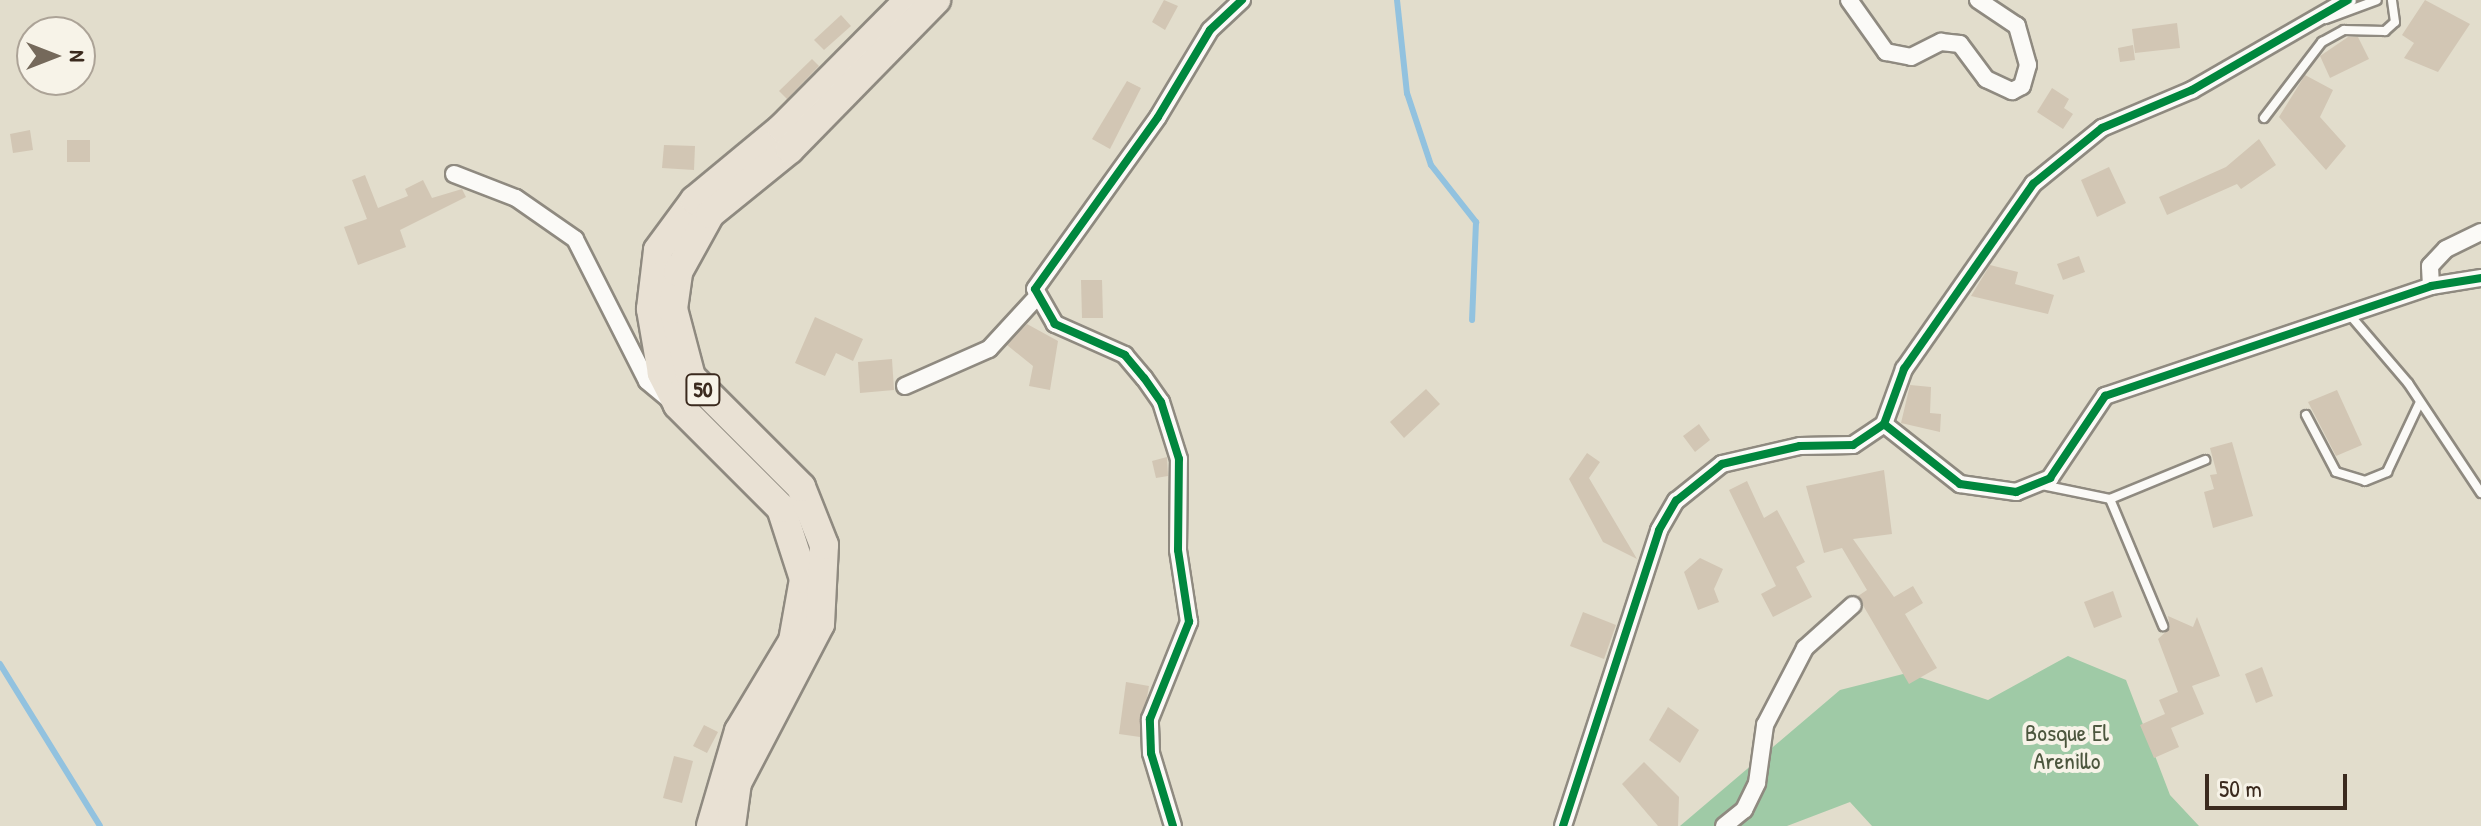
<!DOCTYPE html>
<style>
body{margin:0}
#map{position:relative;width:2481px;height:826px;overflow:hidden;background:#e2ddcc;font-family:"Patrick Hand",sans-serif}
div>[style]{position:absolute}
.forest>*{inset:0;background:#9fcaa6}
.stream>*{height:6px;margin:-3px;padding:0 3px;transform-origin:3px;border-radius:3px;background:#92c2df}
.building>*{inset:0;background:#d2c6b4}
.roads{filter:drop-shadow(2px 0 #8f8a80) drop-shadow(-2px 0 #8f8a80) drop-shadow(0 2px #8f8a80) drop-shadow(0 -2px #8f8a80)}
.service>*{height:8px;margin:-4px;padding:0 4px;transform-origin:4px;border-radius:4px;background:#fbfaf7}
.minor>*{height:16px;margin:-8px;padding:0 8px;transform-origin:8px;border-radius:8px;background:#fbfaf7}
.trunk>*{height:28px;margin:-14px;padding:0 14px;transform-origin:14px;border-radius:14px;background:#e9e1d4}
.cycleway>*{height:8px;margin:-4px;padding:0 4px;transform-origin:4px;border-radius:4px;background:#00873e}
span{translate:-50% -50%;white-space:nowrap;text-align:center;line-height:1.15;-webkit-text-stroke:8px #f7f3e8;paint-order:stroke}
.shield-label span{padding:2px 6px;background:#f7f3e8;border:2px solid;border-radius:6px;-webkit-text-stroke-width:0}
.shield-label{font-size:22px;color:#3b2a1e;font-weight:700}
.park-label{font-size:24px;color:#4c563e}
.north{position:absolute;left:16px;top:16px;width:80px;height:80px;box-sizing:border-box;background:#f7f3e8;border:2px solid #aca397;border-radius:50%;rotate:90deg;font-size:22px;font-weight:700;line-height:32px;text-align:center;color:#3b2a1e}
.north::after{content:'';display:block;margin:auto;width:28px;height:36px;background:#75695b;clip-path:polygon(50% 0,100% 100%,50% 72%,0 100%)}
.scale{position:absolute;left:2205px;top:774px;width:142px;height:36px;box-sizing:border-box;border:4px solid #3b2a1e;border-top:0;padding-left:10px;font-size:24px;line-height:28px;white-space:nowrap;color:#3b2a1e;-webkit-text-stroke:6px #f7f3e8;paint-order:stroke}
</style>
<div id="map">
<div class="forest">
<div style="clip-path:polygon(2068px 656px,2126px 680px,2170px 795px,2199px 826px,1872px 826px,1850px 802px,1787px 826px,1680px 826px,1840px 690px,1907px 673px,1988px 700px)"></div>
</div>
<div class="stream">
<div style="left:1397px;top:0;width:94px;rotate:83.9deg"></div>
<div style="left:1407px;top:93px;width:76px;rotate:71.6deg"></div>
<div style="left:1431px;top:165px;width:73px;rotate:51.7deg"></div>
<div style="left:1476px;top:222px;width:98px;rotate:92.3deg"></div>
<div style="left:0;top:664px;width:190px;rotate:58.3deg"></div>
</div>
<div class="building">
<div style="clip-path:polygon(1164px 0,1178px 6px,1165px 30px,1152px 22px)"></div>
<div style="clip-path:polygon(2425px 0,2470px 24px,2438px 72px,2404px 58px,2414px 43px,2402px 35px)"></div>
<div style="clip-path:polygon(841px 15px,851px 26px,824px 50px,814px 40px)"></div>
<div style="clip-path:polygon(2177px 23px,2180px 48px,2135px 53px,2132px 29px)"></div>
<div style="clip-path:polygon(2348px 37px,2358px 37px,2369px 59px,2330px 78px,2320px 56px)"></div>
<div style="clip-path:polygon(2133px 45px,2135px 60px,2120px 62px,2118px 48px)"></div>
<div style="clip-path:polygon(812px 59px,819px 66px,787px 99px,779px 91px)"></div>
<div style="clip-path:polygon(2305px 75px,2333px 90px,2320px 117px,2346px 146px,2326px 170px,2279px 117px)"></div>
<div style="clip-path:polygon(1127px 81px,1141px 88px,1110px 149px,1092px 139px)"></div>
<div style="clip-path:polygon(2052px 88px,2069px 99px,2064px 108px,2073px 114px,2063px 129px,2037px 112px)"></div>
<div style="clip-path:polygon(30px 130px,33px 150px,13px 153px,10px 134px)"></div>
<div style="clip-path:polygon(2259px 139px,2276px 165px,2241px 189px,2237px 184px,2167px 215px,2159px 197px,2226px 167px)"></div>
<div style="clip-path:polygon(67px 140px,90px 140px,90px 162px,67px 162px)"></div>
<div style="clip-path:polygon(664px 145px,695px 146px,694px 170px,662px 168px)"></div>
<div style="clip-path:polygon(2109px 167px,2126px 203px,2097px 217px,2081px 180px)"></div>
<div style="clip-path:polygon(365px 175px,378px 208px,408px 196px,405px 189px,423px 180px,432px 198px,462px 189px,466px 197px,400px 230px,406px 247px,358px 265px,344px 227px,367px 219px,352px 180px)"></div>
<div style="clip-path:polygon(2079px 256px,2085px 272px,2063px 280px,2057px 264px)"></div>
<div style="clip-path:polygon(1990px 265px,2018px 272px,2015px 284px,2054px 295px,2048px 314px,1971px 296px)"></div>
<div style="clip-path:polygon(1081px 280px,1102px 280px,1103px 318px,1082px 318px)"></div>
<div style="clip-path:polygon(815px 317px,863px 339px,853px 361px,836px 353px,825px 376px,795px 363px)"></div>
<div style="clip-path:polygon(1027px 324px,1058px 341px,1050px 390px,1029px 386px,1033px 366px,1007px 345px)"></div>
<div style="clip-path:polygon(892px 359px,894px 390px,860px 393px,858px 362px)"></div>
<div style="clip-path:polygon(1910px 385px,1931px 387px,1930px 413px,1941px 414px,1940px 432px,1901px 423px)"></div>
<div style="clip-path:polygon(1426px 389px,1440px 404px,1404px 438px,1390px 422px)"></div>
<div style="clip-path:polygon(2337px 390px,2362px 445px,2336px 456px,2308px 402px)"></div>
<div style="clip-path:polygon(1699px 424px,1710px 440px,1695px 452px,1683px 436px)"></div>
<div style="clip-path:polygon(2232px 442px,2253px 516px,2213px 528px,2204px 492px,2214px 489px,2210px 475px,2217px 474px,2210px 448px)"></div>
<div style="clip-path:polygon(1587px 453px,1600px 462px,1589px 478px,1637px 559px,1603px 542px,1569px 479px)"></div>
<div style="clip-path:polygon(1167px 457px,1168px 476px,1156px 478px,1152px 461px)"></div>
<div style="clip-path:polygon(1884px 470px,1892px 534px,1853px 539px,1894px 597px,1913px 586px,1923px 603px,1905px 614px,1937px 668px,1909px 684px,1864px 607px,1858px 596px,1867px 590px,1842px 548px,1824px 553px,1806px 486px)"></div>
<div style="clip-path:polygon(1747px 481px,1764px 518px,1777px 510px,1805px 562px,1796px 567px,1812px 597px,1773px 617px,1761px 594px,1776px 586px,1729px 490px)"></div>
<div style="clip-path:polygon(1700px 558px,1723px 569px,1714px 589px,1719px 602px,1698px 610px,1684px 572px)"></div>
<div style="clip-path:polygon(2113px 591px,2122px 617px,2094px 628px,2084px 602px)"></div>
<div style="clip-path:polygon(1583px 612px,1616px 625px,1604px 659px,1570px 646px)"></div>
<div style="clip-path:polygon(2168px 616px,2193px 627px,2197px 617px,2220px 676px,2192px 686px,2204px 714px,2171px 728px,2179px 747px,2154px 758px,2140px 725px,2165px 714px,2159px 700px,2178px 692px,2158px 639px,2170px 628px)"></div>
<div style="clip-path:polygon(2262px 667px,2273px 696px,2256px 703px,2245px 674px)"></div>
<div style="clip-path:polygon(1126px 682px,1149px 686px,1140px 737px,1119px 734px)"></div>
<div style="clip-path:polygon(1668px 707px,1699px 730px,1680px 763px,1649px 740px)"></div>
<div style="clip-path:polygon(704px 725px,718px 732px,707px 753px,693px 746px)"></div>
<div style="clip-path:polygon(674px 756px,693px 761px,682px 803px,663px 798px)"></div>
<div style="clip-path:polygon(1644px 762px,1679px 797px,1678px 826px,1658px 826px,1622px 784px)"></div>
</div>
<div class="roads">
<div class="service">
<div style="left:2326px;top:19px;width:54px;rotate:-20.4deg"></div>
<div style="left:2264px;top:118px;width:96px;rotate:-52.7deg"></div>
<div style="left:2322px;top:42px;width:25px;rotate:-29deg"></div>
<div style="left:2344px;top:30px;width:41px;rotate:1.4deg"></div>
<div style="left:2385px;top:31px;width:13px;rotate:-42deg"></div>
<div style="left:2395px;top:22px;width:22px;rotate:-98deg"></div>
<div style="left:2349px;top:314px;width:91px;rotate:49.5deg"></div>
<div style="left:2408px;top:383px;width:132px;rotate:56.4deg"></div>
<div style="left:2306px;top:415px;width:64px;rotate:62.2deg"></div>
<div style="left:2336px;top:472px;width:30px;rotate:17deg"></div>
<div style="left:2365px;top:481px;width:24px;rotate:-22deg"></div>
<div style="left:2387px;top:472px;width:77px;rotate:-64.8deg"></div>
<div style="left:2042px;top:485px;width:69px;rotate:11.6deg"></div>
<div style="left:2110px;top:499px;width:138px;rotate:67.3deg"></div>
<div style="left:2110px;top:499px;width:103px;rotate:-22.3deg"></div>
</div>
<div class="minor">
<div style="left:1849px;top:0;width:64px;rotate:54.6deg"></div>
<div style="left:1886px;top:52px;width:25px;rotate:11deg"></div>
<div style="left:1911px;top:57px;width:34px;rotate:-27deg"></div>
<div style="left:1941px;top:42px;width:19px;rotate:6deg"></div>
<div style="left:1960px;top:44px;width:44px;rotate:53.4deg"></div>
<div style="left:1986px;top:79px;width:29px;rotate:25deg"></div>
<div style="left:2012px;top:91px;width:11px;rotate:-27deg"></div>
<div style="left:2022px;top:86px;width:22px;rotate:-74deg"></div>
<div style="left:2028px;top:65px;width:41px;rotate:-105.8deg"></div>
<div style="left:2017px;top:26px;width:47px;rotate:-146.3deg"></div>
<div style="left:454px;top:174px;width:66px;rotate:21.2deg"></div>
<div style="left:516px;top:198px;width:72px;rotate:34.8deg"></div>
<div style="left:575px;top:239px;width:159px;rotate:63.1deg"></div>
<div style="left:647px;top:381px;width:31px;rotate:40deg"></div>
<div style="left:2431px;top:286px;width:20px;rotate:-93deg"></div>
<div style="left:2430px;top:266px;width:23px;rotate:-47deg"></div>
<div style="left:2446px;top:249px;width:39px;rotate:-26deg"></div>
<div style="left:905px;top:386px;width:92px;rotate:-23.8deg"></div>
<div style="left:989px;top:349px;width:68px;rotate:-47.4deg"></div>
<div style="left:1884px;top:424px;width:97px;rotate:38.3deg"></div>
<div style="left:1960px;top:484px;width:57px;rotate:8.1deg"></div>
<div style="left:2016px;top:492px;width:37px;rotate:-22deg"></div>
<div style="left:2050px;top:478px;width:99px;rotate:-56.1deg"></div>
<div style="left:2105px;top:396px;width:344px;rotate:-18.6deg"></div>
<div style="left:2431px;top:286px;width:51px;rotate:-9.1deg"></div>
<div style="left:1173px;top:826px;width:76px;rotate:-106.8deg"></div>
<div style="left:1151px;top:753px;width:34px;rotate:-92deg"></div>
<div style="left:1150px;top:719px;width:105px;rotate:-68.1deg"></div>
<div style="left:1189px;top:622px;width:73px;rotate:-98.7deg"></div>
<div style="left:1178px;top:550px;width:91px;rotate:-89.4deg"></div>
<div style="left:1179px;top:459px;width:60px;rotate:-107.5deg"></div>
<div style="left:1161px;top:402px;width:29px;rotate:-125deg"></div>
<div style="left:1144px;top:378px;width:30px;rotate:-130deg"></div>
<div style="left:1125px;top:355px;width:77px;rotate:-156.1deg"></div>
<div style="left:1055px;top:324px;width:40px;rotate:-119.7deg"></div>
<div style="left:1035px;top:289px;width:211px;rotate:-54.4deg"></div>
<div style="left:1158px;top:117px;width:101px;rotate:-59.1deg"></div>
<div style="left:1210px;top:30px;width:44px;rotate:-43.2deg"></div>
<div style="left:1563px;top:826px;width:311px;rotate:-72deg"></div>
<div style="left:1659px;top:530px;width:34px;rotate:-60deg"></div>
<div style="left:1676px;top:501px;width:59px;rotate:-38.8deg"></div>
<div style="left:1722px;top:464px;width:80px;rotate:-13deg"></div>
<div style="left:1800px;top:446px;width:53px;rotate:-1.1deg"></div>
<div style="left:1853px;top:445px;width:37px;rotate:-34deg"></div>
<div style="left:1884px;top:424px;width:59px;rotate:-70deg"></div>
<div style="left:1904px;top:369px;width:226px;rotate:-55.1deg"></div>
<div style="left:2033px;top:184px;width:89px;rotate:-39.1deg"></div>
<div style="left:2102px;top:128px;width:98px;rotate:-22.9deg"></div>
<div style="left:2192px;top:90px;width:180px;rotate:-30deg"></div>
<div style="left:1724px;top:826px;width:26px;rotate:-39deg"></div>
<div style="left:1744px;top:810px;width:30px;rotate:-64deg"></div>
<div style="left:1757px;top:783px;width:59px;rotate:-82.1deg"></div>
<div style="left:1765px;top:725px;width:87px;rotate:-62.5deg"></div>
<div style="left:1805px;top:648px;width:64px;rotate:-41.9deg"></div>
</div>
<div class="trunk">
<div style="left:711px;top:826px;width:99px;rotate:-73.6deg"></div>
<div style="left:739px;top:731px;width:105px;rotate:-59deg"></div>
<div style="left:793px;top:641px;width:63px;rotate:-79.9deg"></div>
<div style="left:804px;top:579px;width:75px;rotate:-107.9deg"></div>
<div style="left:781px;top:508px;width:146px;rotate:-135deg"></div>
<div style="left:678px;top:405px;width:36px;rotate:-117deg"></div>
<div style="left:662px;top:373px;width:65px;rotate:-99.8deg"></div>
<div style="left:651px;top:309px;width:59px;rotate:-83.2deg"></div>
<div style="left:658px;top:250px;width:62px;rotate:-53.5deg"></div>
<div style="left:695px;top:200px;width:113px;rotate:-39.6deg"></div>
<div style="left:782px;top:128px;width:180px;rotate:-45.2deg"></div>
<div style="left:731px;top:826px;width:43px;rotate:-82.1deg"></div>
<div style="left:737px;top:783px;width:179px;rotate:-62.4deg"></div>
<div style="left:820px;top:624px;width:79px;rotate:-87.1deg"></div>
<div style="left:824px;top:545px;width:62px;rotate:-111.6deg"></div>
<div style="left:801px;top:487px;width:156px;rotate:-135deg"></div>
<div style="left:691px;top:377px;width:70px;rotate:-104.8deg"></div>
<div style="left:673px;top:309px;width:37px;rotate:-82deg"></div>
<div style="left:678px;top:272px;width:66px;rotate:-61.1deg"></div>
<div style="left:710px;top:214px;width:103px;rotate:-39.1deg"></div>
<div style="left:790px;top:149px;width:209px;rotate:-45.6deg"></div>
</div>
</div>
<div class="cycleway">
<div style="left:1884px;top:424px;width:97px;rotate:38.3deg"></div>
<div style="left:1960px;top:484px;width:57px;rotate:8.1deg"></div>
<div style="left:2016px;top:492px;width:37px;rotate:-22deg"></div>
<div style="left:2050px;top:478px;width:99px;rotate:-56.1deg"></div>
<div style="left:2105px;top:396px;width:344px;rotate:-18.6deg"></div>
<div style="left:2431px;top:286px;width:51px;rotate:-9.1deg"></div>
<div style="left:1173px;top:826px;width:76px;rotate:-106.8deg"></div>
<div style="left:1151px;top:753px;width:34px;rotate:-92deg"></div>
<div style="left:1150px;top:719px;width:105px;rotate:-68.1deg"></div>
<div style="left:1189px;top:622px;width:73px;rotate:-98.7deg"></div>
<div style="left:1178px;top:550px;width:91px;rotate:-89.4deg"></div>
<div style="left:1179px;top:459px;width:60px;rotate:-107.5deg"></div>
<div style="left:1161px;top:402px;width:29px;rotate:-125deg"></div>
<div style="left:1144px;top:378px;width:30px;rotate:-130deg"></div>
<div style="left:1125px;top:355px;width:77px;rotate:-156.1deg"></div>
<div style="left:1055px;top:324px;width:40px;rotate:-119.7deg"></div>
<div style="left:1035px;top:289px;width:211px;rotate:-54.4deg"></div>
<div style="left:1158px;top:117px;width:101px;rotate:-59.1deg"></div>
<div style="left:1210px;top:30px;width:44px;rotate:-43.2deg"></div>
<div style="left:1563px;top:826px;width:311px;rotate:-72deg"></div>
<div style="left:1659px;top:530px;width:34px;rotate:-60deg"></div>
<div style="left:1676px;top:501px;width:59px;rotate:-38.8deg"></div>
<div style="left:1722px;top:464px;width:80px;rotate:-13deg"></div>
<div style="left:1800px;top:446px;width:53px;rotate:-1.1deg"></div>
<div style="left:1853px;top:445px;width:37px;rotate:-34deg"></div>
<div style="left:1884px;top:424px;width:59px;rotate:-70deg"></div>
<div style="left:1904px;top:369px;width:226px;rotate:-55.1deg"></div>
<div style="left:2033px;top:184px;width:89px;rotate:-39.1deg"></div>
<div style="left:2102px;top:128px;width:98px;rotate:-22.9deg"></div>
<div style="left:2192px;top:90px;width:180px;rotate:-30deg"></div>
</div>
<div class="shield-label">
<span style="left:703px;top:390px">50</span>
</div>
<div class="park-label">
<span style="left:2067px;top:747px">Bosque El<br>Arenillo</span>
</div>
<div class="north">N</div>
<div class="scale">50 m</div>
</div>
